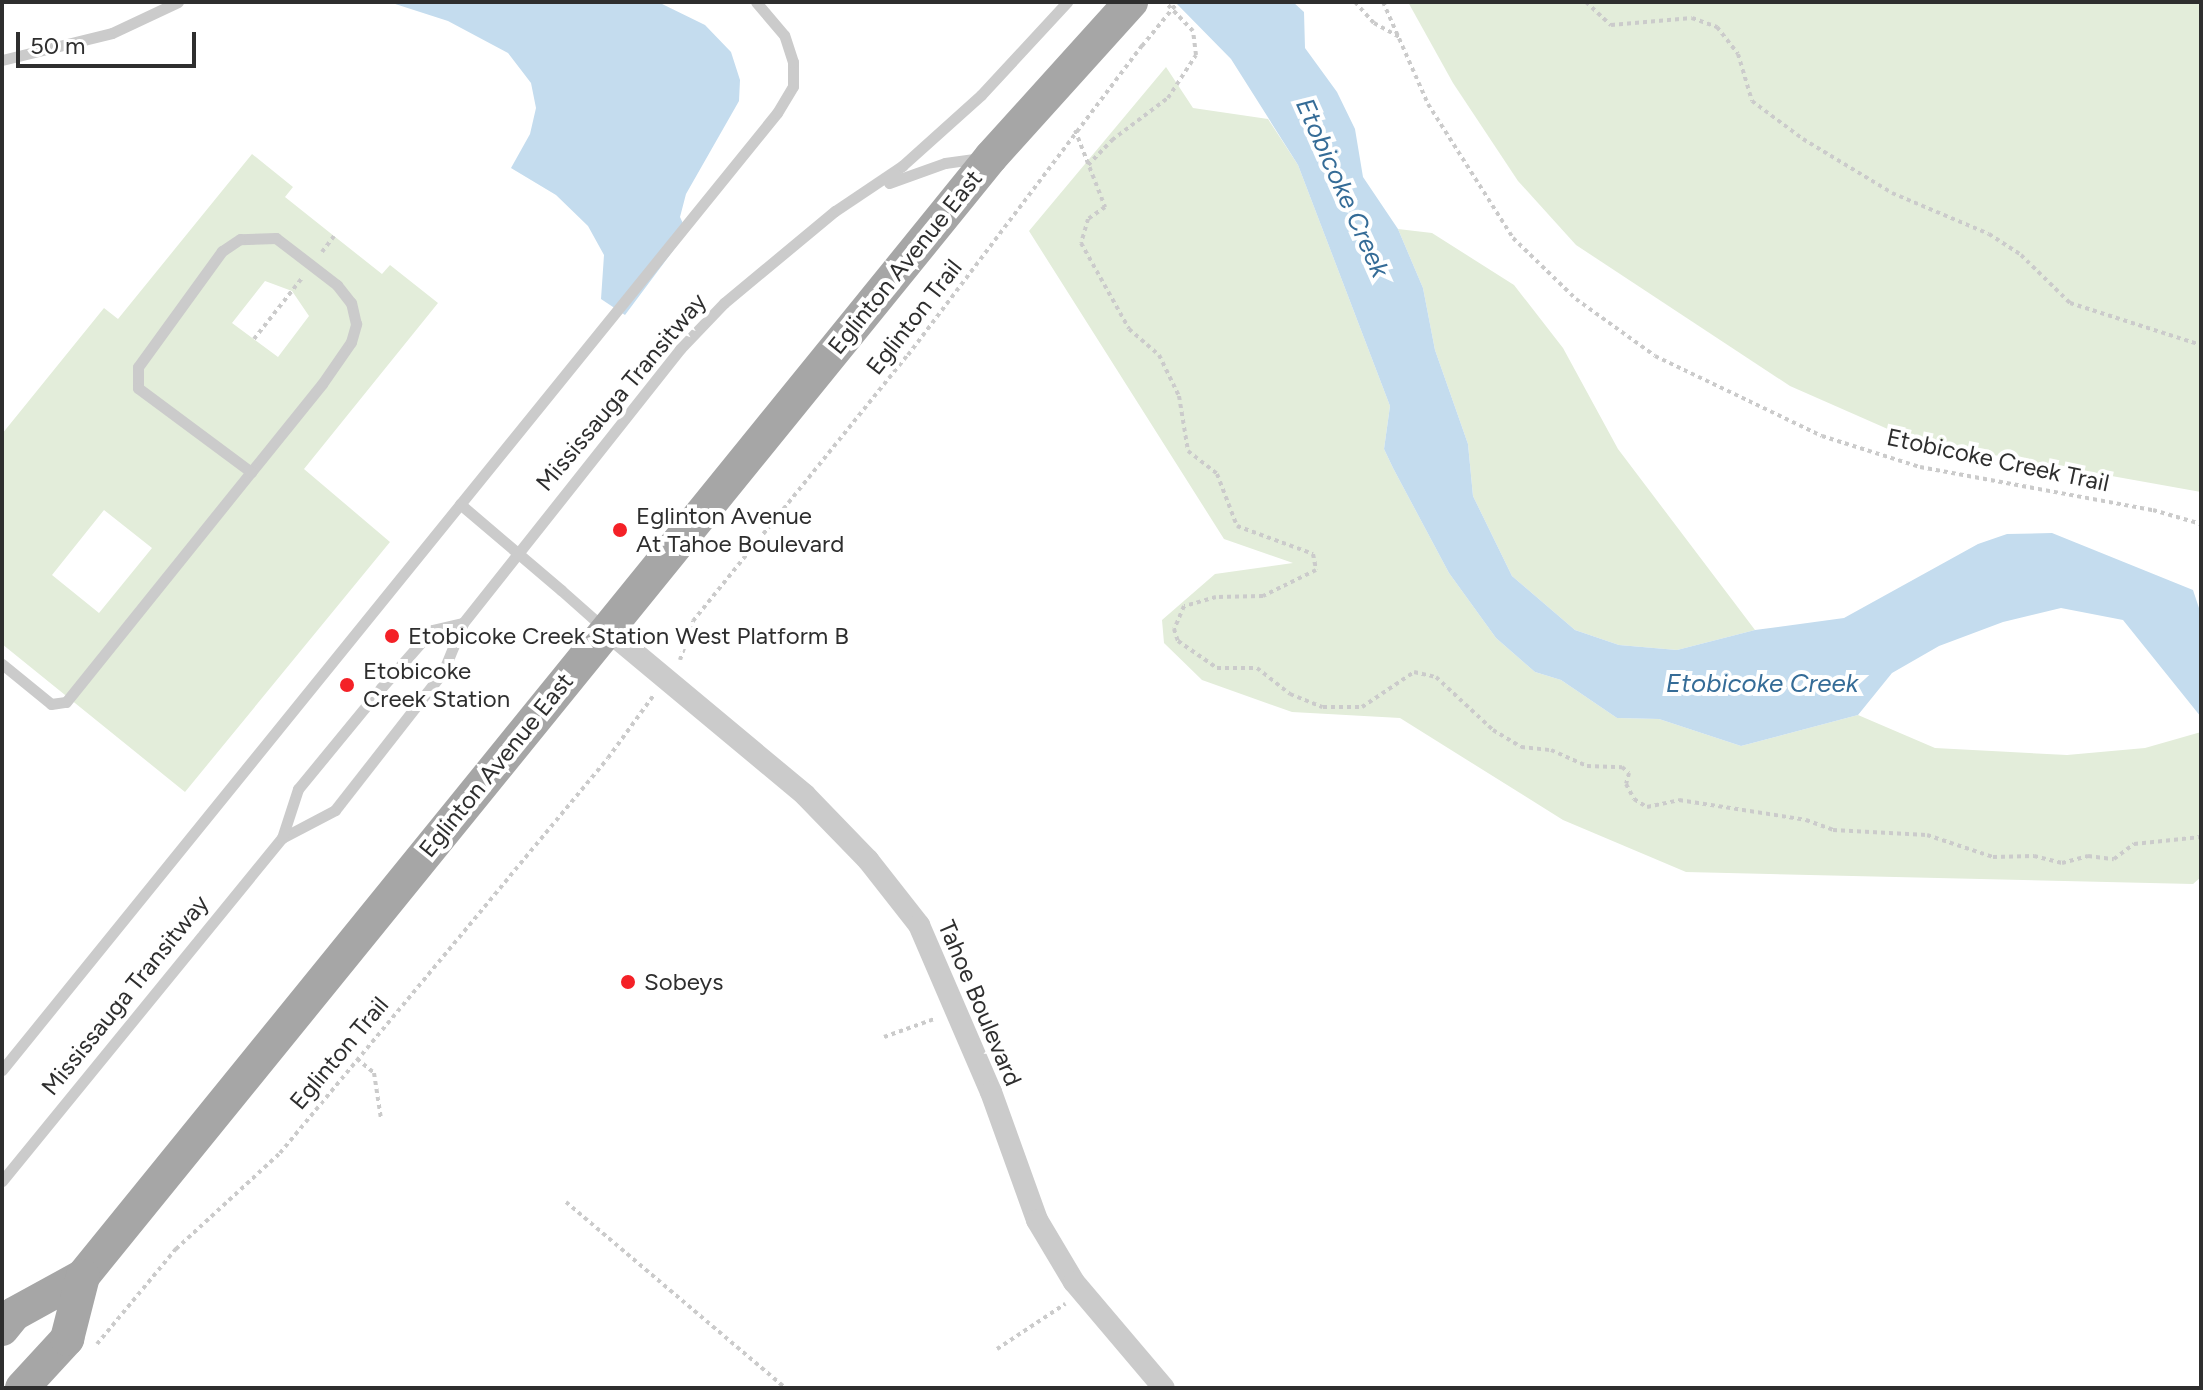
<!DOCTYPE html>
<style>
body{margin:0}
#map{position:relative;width:2203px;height:1390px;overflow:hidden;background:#fff;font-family:Figtree,sans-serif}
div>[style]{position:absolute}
.green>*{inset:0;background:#e3edda}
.water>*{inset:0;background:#c4dcee}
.path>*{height:4px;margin-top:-2px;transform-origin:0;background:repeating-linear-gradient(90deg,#cbcbcb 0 4px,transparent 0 8px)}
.lane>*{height:11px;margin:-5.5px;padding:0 5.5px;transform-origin:5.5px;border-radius:5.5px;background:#cbcbcb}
.street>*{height:22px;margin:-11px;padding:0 11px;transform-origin:11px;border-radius:11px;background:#cbcbcb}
.primary>*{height:34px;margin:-17px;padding:0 17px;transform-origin:17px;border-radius:17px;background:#a6a6a6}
.path-bridge>*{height:4px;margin-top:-2px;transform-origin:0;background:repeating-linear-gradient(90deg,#cbcbcb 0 4px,transparent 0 8px)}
.lane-bridge>*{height:11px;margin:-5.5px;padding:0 5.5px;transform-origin:5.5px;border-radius:5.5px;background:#cbcbcb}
.dots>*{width:22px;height:22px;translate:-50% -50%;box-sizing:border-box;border:4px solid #fff;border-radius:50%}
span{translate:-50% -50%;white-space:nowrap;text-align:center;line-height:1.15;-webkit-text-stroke:8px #fff;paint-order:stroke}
.street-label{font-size:24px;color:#2e2e2e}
.poi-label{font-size:24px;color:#2e2e2e}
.left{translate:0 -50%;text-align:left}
.water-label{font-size:26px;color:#356c97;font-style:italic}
.frame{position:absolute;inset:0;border:4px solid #2e2e2e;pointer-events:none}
.scale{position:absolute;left:16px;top:32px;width:180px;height:36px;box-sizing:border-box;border:4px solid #2e2e2e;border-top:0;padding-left:10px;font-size:24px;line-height:28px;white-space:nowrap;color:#2e2e2e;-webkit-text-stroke:6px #fff;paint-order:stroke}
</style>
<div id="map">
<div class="green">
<div style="clip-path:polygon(1408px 2px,2201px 2px,2201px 492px,1915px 441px,1790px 386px,1576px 245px,1518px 181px,1453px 83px)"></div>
<div style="clip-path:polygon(1166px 67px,1193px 108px,1268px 119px,1298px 165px,1390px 406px,1384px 449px,1393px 468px,1449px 573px,1496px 638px,1535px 672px,1561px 680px,1617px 718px,1659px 719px,1741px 746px,1858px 715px,1935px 748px,2067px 755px,2145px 748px,2201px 732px,2201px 877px,2193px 884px,1686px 872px,1563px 820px,1400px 718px,1292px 712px,1202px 680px,1164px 643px,1162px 620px,1215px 574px,1293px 563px,1224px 539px,1029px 231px)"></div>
<div style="clip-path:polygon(evenodd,252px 154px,293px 187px,285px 197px,334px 236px,382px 274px,390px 265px,438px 303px,304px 469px,390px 542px,185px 792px,2px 644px,2px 434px,104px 308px,118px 319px,252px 154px,265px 281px,292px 291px,309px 316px,278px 357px,232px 323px,265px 281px,252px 154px,104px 510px,152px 548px,99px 613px,52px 575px,104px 510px)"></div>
<div style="clip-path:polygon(1398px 229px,1432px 233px,1514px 285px,1563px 348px,1618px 449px,1755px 630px,1677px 650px,1619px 645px,1575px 630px,1512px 576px,1473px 496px,1468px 444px,1435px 350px,1423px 288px)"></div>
</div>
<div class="water">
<div style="clip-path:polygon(389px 2px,658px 2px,705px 25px,731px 52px,740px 80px,739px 101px,686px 194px,680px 217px,687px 232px,625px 315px,601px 299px,604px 255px,588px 226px,556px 195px,511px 168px,530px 134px,536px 108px,531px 83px,508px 53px,448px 21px)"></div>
<div style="clip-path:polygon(1175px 2px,1293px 2px,1304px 12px,1305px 48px,1337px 92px,1355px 129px,1363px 177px,1398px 229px,1423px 288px,1435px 350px,1468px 444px,1473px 496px,1512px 576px,1575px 630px,1619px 645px,1677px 650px,1755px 630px,1844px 618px,1978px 544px,2007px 534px,2052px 533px,2193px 590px,2201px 614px,2201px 717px,2123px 620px,2061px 608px,2003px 622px,1939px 646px,1892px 673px,1858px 715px,1741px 746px,1659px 719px,1617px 718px,1561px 680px,1535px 672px,1496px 638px,1449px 573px,1393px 468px,1384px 449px,1390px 406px,1298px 165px,1231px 59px)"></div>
</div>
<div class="path">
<div style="left:1355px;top:2px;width:28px;rotate:48deg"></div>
<div style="left:1374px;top:23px;width:29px;rotate:29deg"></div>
<div style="left:1383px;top:2px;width:111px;rotate:66.2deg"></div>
<div style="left:1428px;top:104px;width:159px;rotate:57.6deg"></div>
<div style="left:1513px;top:238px;width:88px;rotate:44.1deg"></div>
<div style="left:1576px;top:299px;width:97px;rotate:35.8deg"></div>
<div style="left:1655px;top:356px;width:185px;rotate:25.6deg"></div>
<div style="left:1822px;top:436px;width:103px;rotate:17.6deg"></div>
<div style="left:1920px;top:467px;width:237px;rotate:10.5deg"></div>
<div style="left:2153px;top:510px;width:50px;rotate:16.3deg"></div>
<div style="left:1586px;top:2px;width:34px;rotate:43deg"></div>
<div style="left:1611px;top:25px;width:81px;rotate:-4.9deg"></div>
<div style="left:1692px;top:18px;width:27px;rotate:20deg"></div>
<div style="left:1717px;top:27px;width:34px;rotate:52deg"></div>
<div style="left:1738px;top:54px;width:49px;rotate:73.4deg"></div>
<div style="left:1752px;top:101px;width:64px;rotate:36.7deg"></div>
<div style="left:1803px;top:139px;width:104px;rotate:31.2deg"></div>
<div style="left:1892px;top:193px;width:105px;rotate:22.9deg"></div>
<div style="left:1989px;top:234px;width:38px;rotate:33deg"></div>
<div style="left:2021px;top:255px;width:69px;rotate:44.4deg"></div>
<div style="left:2070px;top:303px;width:138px;rotate:17.8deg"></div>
<div style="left:1075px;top:130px;width:83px;rotate:68.7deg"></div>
<div style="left:1105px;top:207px;width:21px;rotate:145deg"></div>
<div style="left:1088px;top:219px;width:25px;rotate:106deg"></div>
<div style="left:1081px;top:243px;width:98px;rotate:60.8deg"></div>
<div style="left:1129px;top:329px;width:40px;rotate:41deg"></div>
<div style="left:1159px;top:355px;width:46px;rotate:64deg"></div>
<div style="left:1179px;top:396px;width:56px;rotate:80.7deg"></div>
<div style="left:1188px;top:451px;width:37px;rotate:38deg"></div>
<div style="left:1217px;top:474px;width:56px;rotate:69deg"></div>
<div style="left:1237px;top:526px;width:81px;rotate:20.2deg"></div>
<div style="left:1313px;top:554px;width:16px;rotate:79deg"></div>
<div style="left:1316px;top:570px;width:59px;rotate:153.9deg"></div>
<div style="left:1263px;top:596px;width:47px;rotate:178.8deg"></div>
<div style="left:1216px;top:597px;width:33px;rotate:164deg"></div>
<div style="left:1184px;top:606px;width:25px;rotate:113deg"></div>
<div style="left:1174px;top:629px;width:13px;rotate:72deg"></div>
<div style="left:1178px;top:641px;width:47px;rotate:34.7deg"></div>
<div style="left:1217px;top:668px;width:40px"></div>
<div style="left:1257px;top:668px;width:42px;rotate:38.2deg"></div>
<div style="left:1290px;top:694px;width:35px;rotate:22deg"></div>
<div style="left:1323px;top:707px;width:39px"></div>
<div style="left:1362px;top:707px;width:63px;rotate:-33.9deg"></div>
<div style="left:1414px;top:672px;width:23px;rotate:13deg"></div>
<div style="left:1436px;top:677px;width:78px;rotate:42.9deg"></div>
<div style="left:1493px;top:730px;width:33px;rotate:31deg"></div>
<div style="left:1521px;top:747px;width:30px;rotate:6deg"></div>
<div style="left:1551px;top:750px;width:39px;rotate:24deg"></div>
<div style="left:1587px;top:766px;width:35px;rotate:2deg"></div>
<div style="left:1622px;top:767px;width:9px;rotate:41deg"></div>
<div style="left:1629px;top:773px;width:11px;rotate:105deg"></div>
<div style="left:1626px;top:784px;width:17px;rotate:62deg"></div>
<div style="left:1634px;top:799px;width:15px;rotate:32deg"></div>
<div style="left:1647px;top:807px;width:33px;rotate:-12deg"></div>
<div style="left:1679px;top:800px;width:129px;rotate:8.9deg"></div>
<div style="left:1806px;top:820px;width:29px;rotate:20deg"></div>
<div style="left:1833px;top:830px;width:94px;rotate:3deg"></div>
<div style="left:1927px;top:835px;width:70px;rotate:18.4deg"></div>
<div style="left:1993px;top:857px;width:41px;rotate:-1.4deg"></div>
<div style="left:2034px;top:856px;width:29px;rotate:14deg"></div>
<div style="left:2062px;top:863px;width:27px;rotate:-15deg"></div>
<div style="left:2088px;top:856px;width:26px;rotate:7deg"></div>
<div style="left:2114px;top:859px;width:25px;rotate:-37deg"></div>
<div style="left:2134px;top:844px;width:67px;rotate:-6deg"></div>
<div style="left:1088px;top:165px;width:35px;rotate:-46deg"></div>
<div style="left:1112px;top:140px;width:70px;rotate:-36.9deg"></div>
<div style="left:1168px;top:98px;width:51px;rotate:-56.9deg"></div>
<div style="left:1196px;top:55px;width:24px;rotate:-97deg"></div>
<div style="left:1193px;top:31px;width:40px;rotate:-134deg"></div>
<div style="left:322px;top:252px;width:20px;rotate:-53deg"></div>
<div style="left:254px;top:339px;width:78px;rotate:-51.8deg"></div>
<div style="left:680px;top:660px;width:41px;rotate:-71.6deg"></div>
<div style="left:693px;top:621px;width:342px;rotate:-51.1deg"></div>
<div style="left:908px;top:355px;width:388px;rotate:-52.9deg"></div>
<div style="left:884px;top:1037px;width:53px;rotate:-19.8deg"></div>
<div style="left:357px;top:1059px;width:22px;rotate:39deg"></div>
<div style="left:374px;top:1073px;width:47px;rotate:81.3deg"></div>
<div style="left:566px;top:1202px;width:287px;rotate:40.3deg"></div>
<div style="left:97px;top:1344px;width:124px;rotate:-50.3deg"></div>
<div style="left:176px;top:1249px;width:142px;rotate:-42.7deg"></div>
<div style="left:280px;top:1153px;width:513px;rotate:-50.29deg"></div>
<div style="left:608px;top:758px;width:77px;rotate:-54deg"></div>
<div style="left:997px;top:1349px;width:82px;rotate:-33.5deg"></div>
</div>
<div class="lane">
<div style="left:2px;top:60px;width:113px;rotate:-13.8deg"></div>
<div style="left:112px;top:33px;width:73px;rotate:-25.2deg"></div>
<div style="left:889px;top:183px;width:59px;rotate:-19.7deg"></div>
<div style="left:945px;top:163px;width:35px;rotate:-8deg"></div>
<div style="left:561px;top:590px;width:59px;rotate:41.6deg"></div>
<div style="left:2px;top:664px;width:63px;rotate:39.2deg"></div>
<div style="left:51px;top:704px;width:15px;rotate:-8deg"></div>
<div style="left:66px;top:702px;width:295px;rotate:-51.2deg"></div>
<div style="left:251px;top:472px;width:113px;rotate:-51.1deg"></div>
<div style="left:322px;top:384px;width:51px;rotate:-55.4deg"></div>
<div style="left:351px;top:342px;width:19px;rotate:-74deg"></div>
<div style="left:356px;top:324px;width:22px;rotate:-103deg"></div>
<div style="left:351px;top:303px;width:23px;rotate:-128deg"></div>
<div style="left:337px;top:285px;width:77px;rotate:-142.4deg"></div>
<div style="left:276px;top:238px;width:36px;rotate:178deg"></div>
<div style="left:240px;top:239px;width:22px;rotate:146deg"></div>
<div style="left:222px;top:251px;width:143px;rotate:125.9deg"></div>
<div style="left:138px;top:367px;width:21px;rotate:90deg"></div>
<div style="left:138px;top:388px;width:141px;rotate:36.6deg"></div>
<div style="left:282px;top:838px;width:60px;rotate:-27.8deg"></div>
<div style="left:335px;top:810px;width:175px;rotate:-52deg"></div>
<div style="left:443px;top:672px;width:53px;rotate:-67.8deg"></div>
<div style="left:463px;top:623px;width:350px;rotate:-51.6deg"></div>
<div style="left:680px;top:349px;width:64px;rotate:-46.3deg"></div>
<div style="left:724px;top:303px;width:144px;rotate:-39.7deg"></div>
<div style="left:835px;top:211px;width:81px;rotate:-33.9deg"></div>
<div style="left:902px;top:166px;width:106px;rotate:-41.9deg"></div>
<div style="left:981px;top:95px;width:127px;rotate:-47.2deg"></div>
<div style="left:2px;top:1070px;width:1231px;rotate:-51deg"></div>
<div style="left:777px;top:113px;width:31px;rotate:-59deg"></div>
<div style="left:793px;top:86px;width:24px;rotate:-90deg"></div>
<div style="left:793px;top:62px;width:28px;rotate:-108deg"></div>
<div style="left:784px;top:35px;width:43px;rotate:-130.3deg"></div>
<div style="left:2px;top:1181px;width:443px;rotate:-50.8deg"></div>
<div style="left:282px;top:838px;width:52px;rotate:-71.9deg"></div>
<div style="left:298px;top:789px;width:131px;rotate:-50.6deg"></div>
<div style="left:381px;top:688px;width:77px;rotate:-48.7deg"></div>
<div style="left:432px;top:630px;width:32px;rotate:-13deg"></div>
</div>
<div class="street">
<div style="left:606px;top:629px;width:259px;rotate:39.8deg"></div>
<div style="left:805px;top:795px;width:91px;rotate:45.9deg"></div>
<div style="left:868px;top:860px;width:83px;rotate:51.9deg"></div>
<div style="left:919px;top:925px;width:182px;rotate:66.7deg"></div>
<div style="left:991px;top:1092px;width:136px;rotate:70.2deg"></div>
<div style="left:1037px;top:1220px;width:72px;rotate:59.2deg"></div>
<div style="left:1074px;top:1282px;width:139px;rotate:49.7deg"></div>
</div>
<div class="primary">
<div style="left:2px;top:1329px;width:19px;rotate:-51deg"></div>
<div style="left:14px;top:1314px;width:79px;rotate:-28.8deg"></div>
<div style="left:83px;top:1276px;width:1441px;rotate:-50.94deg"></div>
<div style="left:991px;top:157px;width:209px;rotate:-47.9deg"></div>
<div style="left:22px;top:1388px;width:67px;rotate:-47.4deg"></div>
<div style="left:67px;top:1339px;width:65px;rotate:-75.7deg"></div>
</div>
<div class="path-bridge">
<div style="left:1142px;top:46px;width:57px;rotate:-50.7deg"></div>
</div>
<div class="lane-bridge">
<div style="left:460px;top:504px;width:133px;rotate:40.4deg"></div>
</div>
<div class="dots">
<div style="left:620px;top:530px;background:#f42127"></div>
<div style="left:392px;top:636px;background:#f42127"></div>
<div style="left:347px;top:685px;background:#f42127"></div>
<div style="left:628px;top:982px;background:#f42127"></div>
</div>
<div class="street-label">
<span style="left:905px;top:262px;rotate:-51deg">Eglinton Avenue East</span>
<span style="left:914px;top:317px;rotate:-52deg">Eglinton Trail</span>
<span style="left:621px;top:392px;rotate:-50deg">Mississauga Transitway</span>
<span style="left:1998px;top:460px;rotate:12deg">Etobicoke Creek Trail</span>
<span style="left:496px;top:765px;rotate:-51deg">Eglinton Avenue East</span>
<span style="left:125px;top:995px;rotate:-51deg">Mississauga Transitway</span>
<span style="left:980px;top:1003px;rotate:67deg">Tahoe Boulevard</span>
<span style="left:339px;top:1053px;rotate:-50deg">Eglinton Trail</span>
</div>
<div class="poi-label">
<span class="left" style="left:636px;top:530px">Eglinton Avenue<br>At Tahoe Boulevard</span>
<span class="left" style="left:408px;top:636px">Etobicoke Creek Station West Platform B</span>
<span class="left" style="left:363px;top:685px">Etobicoke<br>Creek Station</span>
<span class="left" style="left:644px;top:982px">Sobeys</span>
</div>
<div class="water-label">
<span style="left:1342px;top:188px;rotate:66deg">Etobicoke Creek</span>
<span style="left:1762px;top:684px">Etobicoke Creek</span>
</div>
<div class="frame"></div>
<div class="scale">50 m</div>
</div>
